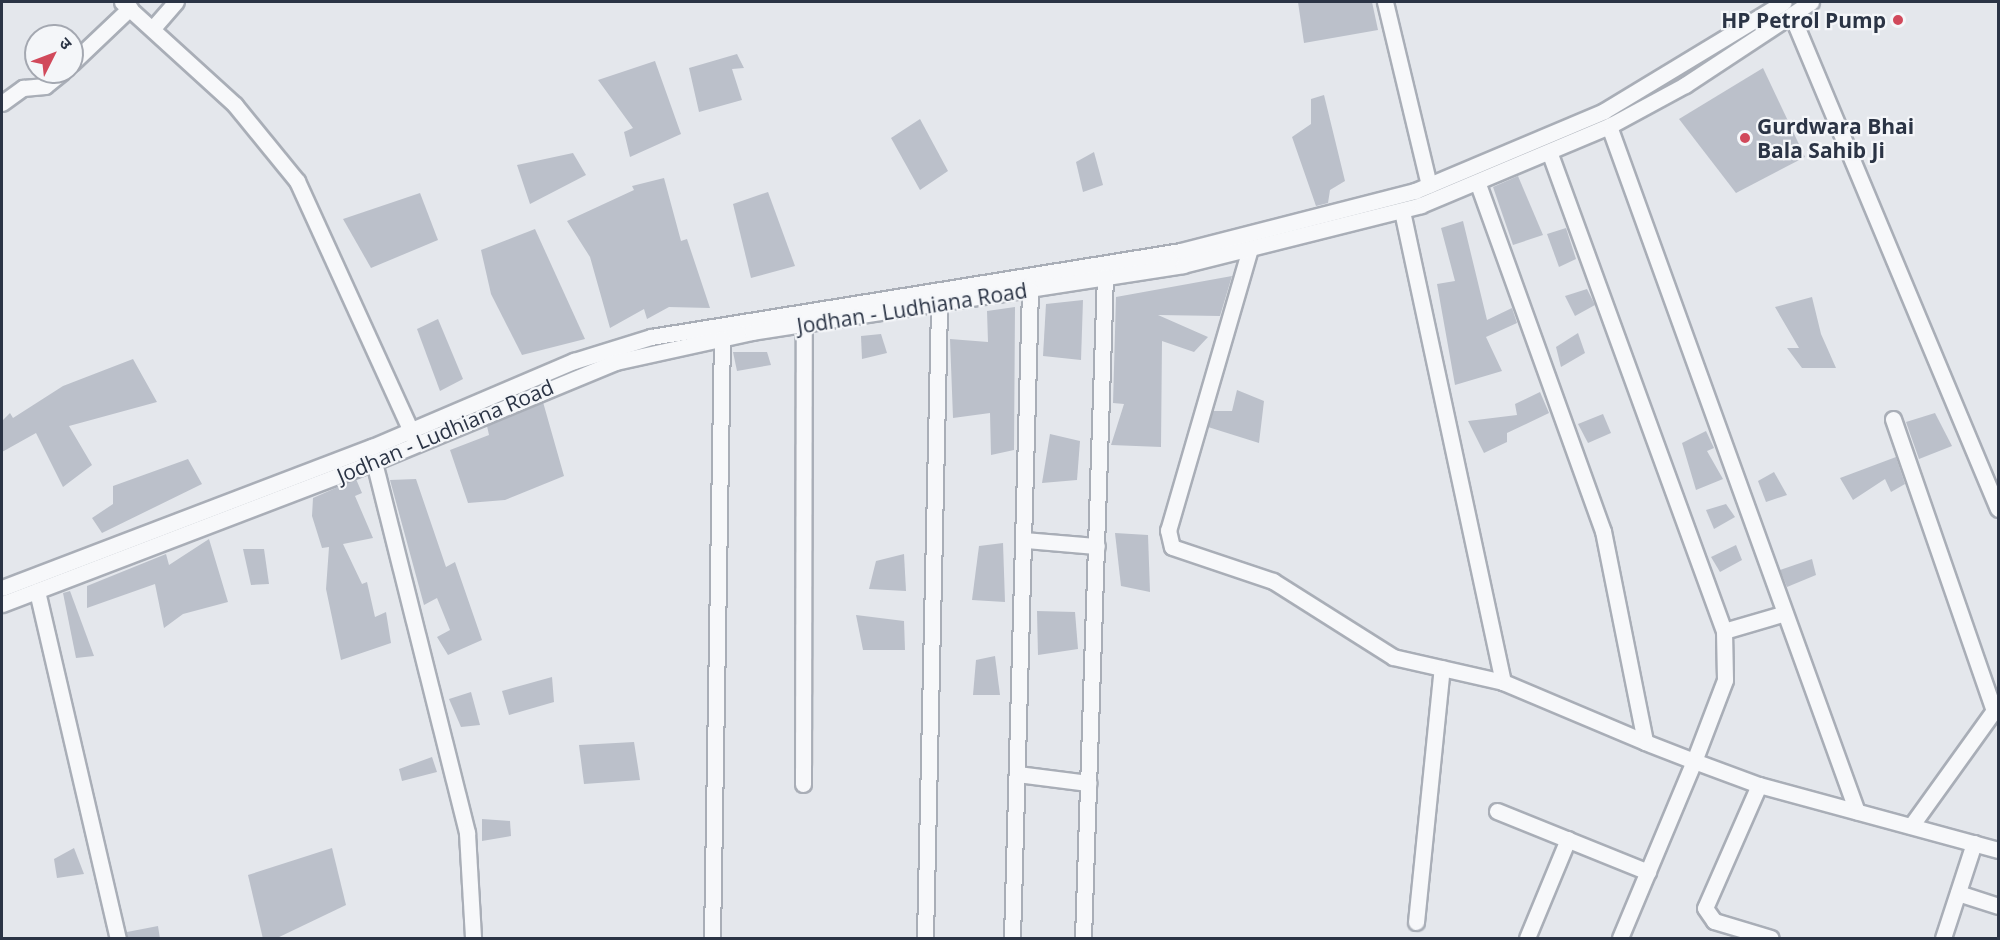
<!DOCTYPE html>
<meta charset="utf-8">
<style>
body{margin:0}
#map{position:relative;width:2000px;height:940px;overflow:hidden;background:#e4e7ec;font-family:"Open Sans","Noto Sans Devanagari",sans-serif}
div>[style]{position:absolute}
.building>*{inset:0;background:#bbc0ca}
.roads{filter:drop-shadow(2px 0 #a9aeb7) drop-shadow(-2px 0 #a9aeb7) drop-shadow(0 2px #a9aeb7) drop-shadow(0 -2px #a9aeb7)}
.minor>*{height:15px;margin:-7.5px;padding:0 7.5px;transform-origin:7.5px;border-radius:7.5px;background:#f7f8fa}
.dots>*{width:16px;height:16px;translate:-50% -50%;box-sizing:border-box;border:3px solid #f4f6f9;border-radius:50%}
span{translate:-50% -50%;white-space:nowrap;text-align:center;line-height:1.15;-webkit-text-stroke:4.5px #f4f6f9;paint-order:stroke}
.poi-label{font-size:21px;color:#2b3445;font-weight:700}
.right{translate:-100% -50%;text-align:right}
.left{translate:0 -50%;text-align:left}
.street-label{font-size:21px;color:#2b3445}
.frame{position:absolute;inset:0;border:3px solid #2b3445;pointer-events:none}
.north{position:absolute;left:24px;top:24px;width:60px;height:60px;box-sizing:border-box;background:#f4f6f9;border:2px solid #a4a8b1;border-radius:50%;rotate:48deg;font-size:16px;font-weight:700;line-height:24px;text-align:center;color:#2b3445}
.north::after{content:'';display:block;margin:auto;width:21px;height:27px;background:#d1495b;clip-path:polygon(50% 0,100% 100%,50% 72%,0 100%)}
</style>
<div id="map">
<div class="building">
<div style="clip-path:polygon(1298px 2px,1372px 2px,1378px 30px,1304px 43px)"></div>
<div style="clip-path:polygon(737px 54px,744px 68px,732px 69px,742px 100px,699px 112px,689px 68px)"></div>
<div style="clip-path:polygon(655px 61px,681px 134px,630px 157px,624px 132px,633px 128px,598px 80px)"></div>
<div style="clip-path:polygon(1763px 68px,1805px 157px,1736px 193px,1679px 119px)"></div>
<div style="clip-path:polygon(1324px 95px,1345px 181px,1330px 190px,1328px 203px,1316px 206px,1292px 137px,1311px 124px,1311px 99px)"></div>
<div style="clip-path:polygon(920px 119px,948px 171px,920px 190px,891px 138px)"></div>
<div style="clip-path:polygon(1094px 152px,1103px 185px,1083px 192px,1076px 162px)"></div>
<div style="clip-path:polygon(573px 153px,586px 175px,530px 204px,517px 165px)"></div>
<div style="clip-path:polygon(1518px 176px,1543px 235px,1513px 245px,1493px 187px)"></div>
<div style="clip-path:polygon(664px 178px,681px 241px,687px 239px,710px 308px,669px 307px,647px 319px,644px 309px,610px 328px,590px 257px,567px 221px,634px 190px,632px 186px)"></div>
<div style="clip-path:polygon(768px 192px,795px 266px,751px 278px,733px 204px)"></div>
<div style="clip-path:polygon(420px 193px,438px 240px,371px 268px,343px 219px)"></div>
<div style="clip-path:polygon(1463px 221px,1487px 320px,1512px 308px,1517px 323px,1486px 337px,1502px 371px,1455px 385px,1437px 284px,1455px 281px,1441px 228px)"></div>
<div style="clip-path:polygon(1566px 228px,1576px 259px,1559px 267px,1547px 234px)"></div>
<div style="clip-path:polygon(535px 229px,585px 339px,522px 355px,491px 294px,481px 250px)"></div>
<div style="clip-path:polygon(1232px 276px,1220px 316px,1158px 315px,1208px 337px,1194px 352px,1162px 341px,1161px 447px,1111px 445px,1124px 404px,1113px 403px,1116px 297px)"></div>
<div style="clip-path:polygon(1587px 289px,1595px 305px,1575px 316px,1565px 296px)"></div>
<div style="clip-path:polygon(1812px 297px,1821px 334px,1836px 368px,1802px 368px,1787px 348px,1799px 348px,1775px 307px)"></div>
<div style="clip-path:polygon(1083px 300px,1081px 360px,1043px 356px,1046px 304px)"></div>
<div style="clip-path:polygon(1015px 307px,1014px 450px,991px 455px,990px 413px,953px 418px,950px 339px,988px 342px,987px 311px)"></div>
<div style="clip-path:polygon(438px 319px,463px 379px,440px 391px,417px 329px)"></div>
<div style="clip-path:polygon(1578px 333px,1585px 353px,1561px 367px,1556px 347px)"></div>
<div style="clip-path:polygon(881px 334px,887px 353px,862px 359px,861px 336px)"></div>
<div style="clip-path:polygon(733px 352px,767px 352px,771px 365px,737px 371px)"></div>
<div style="clip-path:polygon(133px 359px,157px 402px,69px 426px,92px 465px,63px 487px,36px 433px,2px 452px,2px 421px,10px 413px,13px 418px,63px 386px)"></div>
<div style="clip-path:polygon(1237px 390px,1264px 401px,1259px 443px,1208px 427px,1213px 411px,1232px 411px)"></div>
<div style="clip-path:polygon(1540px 392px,1549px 413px,1507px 433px,1507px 442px,1484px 453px,1468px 421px,1517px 415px,1515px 404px)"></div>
<div style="clip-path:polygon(543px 402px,564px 476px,505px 500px,468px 503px,450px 450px,489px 435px,487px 426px)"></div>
<div style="clip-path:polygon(1935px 413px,1952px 446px,1919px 459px,1906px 422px)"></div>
<div style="clip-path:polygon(1603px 414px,1611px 433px,1588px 443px,1578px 424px)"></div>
<div style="clip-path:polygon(1706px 431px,1714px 448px,1707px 451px,1723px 479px,1696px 490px,1682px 443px)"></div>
<div style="clip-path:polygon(1050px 434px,1080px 441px,1077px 480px,1042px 483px)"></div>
<div style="clip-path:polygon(1896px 457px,1905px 484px,1891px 492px,1885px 479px,1853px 500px,1840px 478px)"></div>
<div style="clip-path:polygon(188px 459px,202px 484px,102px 533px,92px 518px,113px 504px,113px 486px)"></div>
<div style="clip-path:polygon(1774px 472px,1787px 495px,1766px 502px,1758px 481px)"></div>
<div style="clip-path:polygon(356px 479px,362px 493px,355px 496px,373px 538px,343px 544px,362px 584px,367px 582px,375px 617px,386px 612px,391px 643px,341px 660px,326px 589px,329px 547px,322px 548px,312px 516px,313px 498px)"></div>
<div style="clip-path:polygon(416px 479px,446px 567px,455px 562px,482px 640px,448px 655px,437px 637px,450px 630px,437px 598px,424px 605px,390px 480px)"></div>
<div style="clip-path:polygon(1726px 504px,1735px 517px,1714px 529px,1706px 510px)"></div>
<div style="clip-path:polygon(1115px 533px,1148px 535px,1150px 592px,1121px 586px)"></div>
<div style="clip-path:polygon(209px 539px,228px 602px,183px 614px,164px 628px,155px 584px,87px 608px,87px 586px,166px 554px,169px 565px)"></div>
<div style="clip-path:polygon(1003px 543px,1005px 602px,972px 600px,979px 546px)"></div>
<div style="clip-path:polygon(1736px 545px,1742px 560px,1720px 572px,1711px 557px)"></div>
<div style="clip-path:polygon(243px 549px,264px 549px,269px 584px,251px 585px)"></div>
<div style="clip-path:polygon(904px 554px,906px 591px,869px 589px,876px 561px)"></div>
<div style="clip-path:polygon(1812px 559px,1816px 575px,1787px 587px,1780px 570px)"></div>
<div style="clip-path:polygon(70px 591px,94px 656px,76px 658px,63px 593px)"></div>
<div style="clip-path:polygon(1037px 611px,1075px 612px,1078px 649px,1038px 655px)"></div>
<div style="clip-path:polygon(856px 615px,904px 621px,905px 650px,863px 650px)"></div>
<div style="clip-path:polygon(995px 656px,1000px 695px,973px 695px,976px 660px)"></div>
<div style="clip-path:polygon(552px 677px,554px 702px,509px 715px,502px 691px)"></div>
<div style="clip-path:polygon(471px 692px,480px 725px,461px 727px,449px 699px)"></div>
<div style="clip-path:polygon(634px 742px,640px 780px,584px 784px,579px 745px)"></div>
<div style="clip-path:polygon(432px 757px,437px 772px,402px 781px,399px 769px)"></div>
<div style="clip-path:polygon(482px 819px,510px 821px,511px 836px,482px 841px)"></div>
<div style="clip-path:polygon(74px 848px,84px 874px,57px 878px,54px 859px)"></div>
<div style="clip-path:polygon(332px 848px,346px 905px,275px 939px,263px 939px,248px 875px)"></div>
<div style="clip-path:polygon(158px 926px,160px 939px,127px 939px,127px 932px)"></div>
</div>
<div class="roads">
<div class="minor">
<div style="left:122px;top:2px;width:153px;rotate:42.3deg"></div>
<div style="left:235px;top:105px;width:98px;rotate:50.8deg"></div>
<div style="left:297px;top:181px;width:285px;rotate:65.5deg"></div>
<div style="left:1385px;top:2px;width:188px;rotate:76.5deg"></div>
<div style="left:1792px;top:16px;width:534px;rotate:67.32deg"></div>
<div style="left:153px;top:28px;width:35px;rotate:-49deg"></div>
<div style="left:72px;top:63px;width:80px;rotate:-43.5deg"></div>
<div style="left:2px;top:103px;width:26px;rotate:-36deg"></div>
<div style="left:23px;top:88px;width:22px;rotate:-5deg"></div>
<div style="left:45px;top:86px;width:22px;rotate:-39deg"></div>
<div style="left:1609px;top:126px;width:729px;rotate:70.12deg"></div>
<div style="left:1550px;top:154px;width:508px;rotate:69.96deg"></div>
<div style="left:1724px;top:631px;width:49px;rotate:88.8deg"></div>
<div style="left:1725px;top:680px;width:87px;rotate:110.9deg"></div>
<div style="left:1694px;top:761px;width:69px;rotate:20.3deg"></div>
<div style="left:1759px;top:785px;width:248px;rotate:15.2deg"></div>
<div style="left:1478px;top:184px;width:369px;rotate:70.2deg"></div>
<div style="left:1603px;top:531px;width:215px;rotate:78.7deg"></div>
<div style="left:1645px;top:742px;width:53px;rotate:21.2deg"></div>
<div style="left:1694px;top:761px;width:192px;rotate:112.7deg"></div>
<div style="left:1402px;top:211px;width:482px;rotate:77.9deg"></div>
<div style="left:1249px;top:252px;width:290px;rotate:106.2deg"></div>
<div style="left:1168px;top:530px;width:17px;rotate:77deg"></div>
<div style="left:1172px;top:547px;width:107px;rotate:18.6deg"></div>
<div style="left:1273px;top:581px;width:142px;rotate:32.3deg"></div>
<div style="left:1393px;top:657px;width:113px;rotate:12.8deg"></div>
<div style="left:1503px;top:682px;width:154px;rotate:22.9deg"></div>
<div style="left:1893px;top:419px;width:309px;rotate:70.9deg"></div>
<div style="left:374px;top:462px;width:382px;rotate:75.9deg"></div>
<div style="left:467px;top:833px;width:105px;rotate:86.7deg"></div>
<div style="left:1025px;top:540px;width:72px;rotate:4.8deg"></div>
<div style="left:2px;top:588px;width:396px;rotate:-20.9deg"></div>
<div style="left:372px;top:447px;width:220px;rotate:-23.1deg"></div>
<div style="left:574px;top:361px;width:81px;rotate:-17.3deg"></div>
<div style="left:651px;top:337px;width:537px;rotate:-9.22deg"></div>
<div style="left:1181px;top:251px;width:242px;rotate:-14.4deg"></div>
<div style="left:1415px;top:191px;width:205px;rotate:-22.9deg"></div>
<div style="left:1604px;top:111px;width:210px;rotate:-31.2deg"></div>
<div style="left:37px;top:591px;width:356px;rotate:76.9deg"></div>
<div style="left:2px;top:604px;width:398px;rotate:-20.9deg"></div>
<div style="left:374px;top:462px;width:261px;rotate:-22.5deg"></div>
<div style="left:615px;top:362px;width:140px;rotate:-12.4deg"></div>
<div style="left:752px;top:332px;width:436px;rotate:-8.8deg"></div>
<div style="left:1183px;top:265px;width:245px;rotate:-14.1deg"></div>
<div style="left:1421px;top:205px;width:206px;rotate:-22.8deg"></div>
<div style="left:1611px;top:125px;width:84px;rotate:-28.4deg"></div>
<div style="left:1685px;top:85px;width:151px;rotate:-33.4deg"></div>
<div style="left:1724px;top:631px;width:60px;rotate:-16.3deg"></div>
<div style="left:1017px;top:774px;width:72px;rotate:7.2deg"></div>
<div style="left:803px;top:784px;width:458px;rotate:-89.9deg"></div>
<div style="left:1759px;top:785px;width:134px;rotate:113.7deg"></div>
<div style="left:1705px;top:908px;width:16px;rotate:55deg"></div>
<div style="left:1714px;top:921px;width:59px;rotate:16.6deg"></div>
<div style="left:1497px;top:811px;width:163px;rotate:22deg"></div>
<div style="left:1911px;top:826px;width:149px;rotate:-54.3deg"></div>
<div style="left:1958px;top:893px;width:42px;rotate:18deg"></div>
<div style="left:1416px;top:922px;width:255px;rotate:-84.2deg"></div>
<div style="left:712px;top:938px;width:600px;rotate:-89.05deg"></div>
<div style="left:925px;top:938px;width:633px;rotate:-88.73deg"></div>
<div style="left:1012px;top:938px;width:648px;rotate:-88.41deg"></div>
<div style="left:1083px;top:938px;width:662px;rotate:-88.1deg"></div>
<div style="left:1527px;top:938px;width:107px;rotate:-67.5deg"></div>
<div style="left:1943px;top:938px;width:100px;rotate:-71.9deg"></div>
</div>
</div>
<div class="dots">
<div style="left:1898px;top:20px;background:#d1495b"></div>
<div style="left:1745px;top:138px;background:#d1495b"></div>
</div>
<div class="poi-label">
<span class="right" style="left:1886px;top:20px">HP Petrol Pump</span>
<span class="left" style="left:1757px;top:138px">Gurdwara Bhai<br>Bala Sahib Ji</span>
</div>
<div class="street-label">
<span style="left:912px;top:308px;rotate:-9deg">Jodhan - Ludhiana Road</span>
<span style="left:445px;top:431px;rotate:-23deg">Jodhan - Ludhiana Road</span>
</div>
<div class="frame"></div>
<div class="north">उ</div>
</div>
